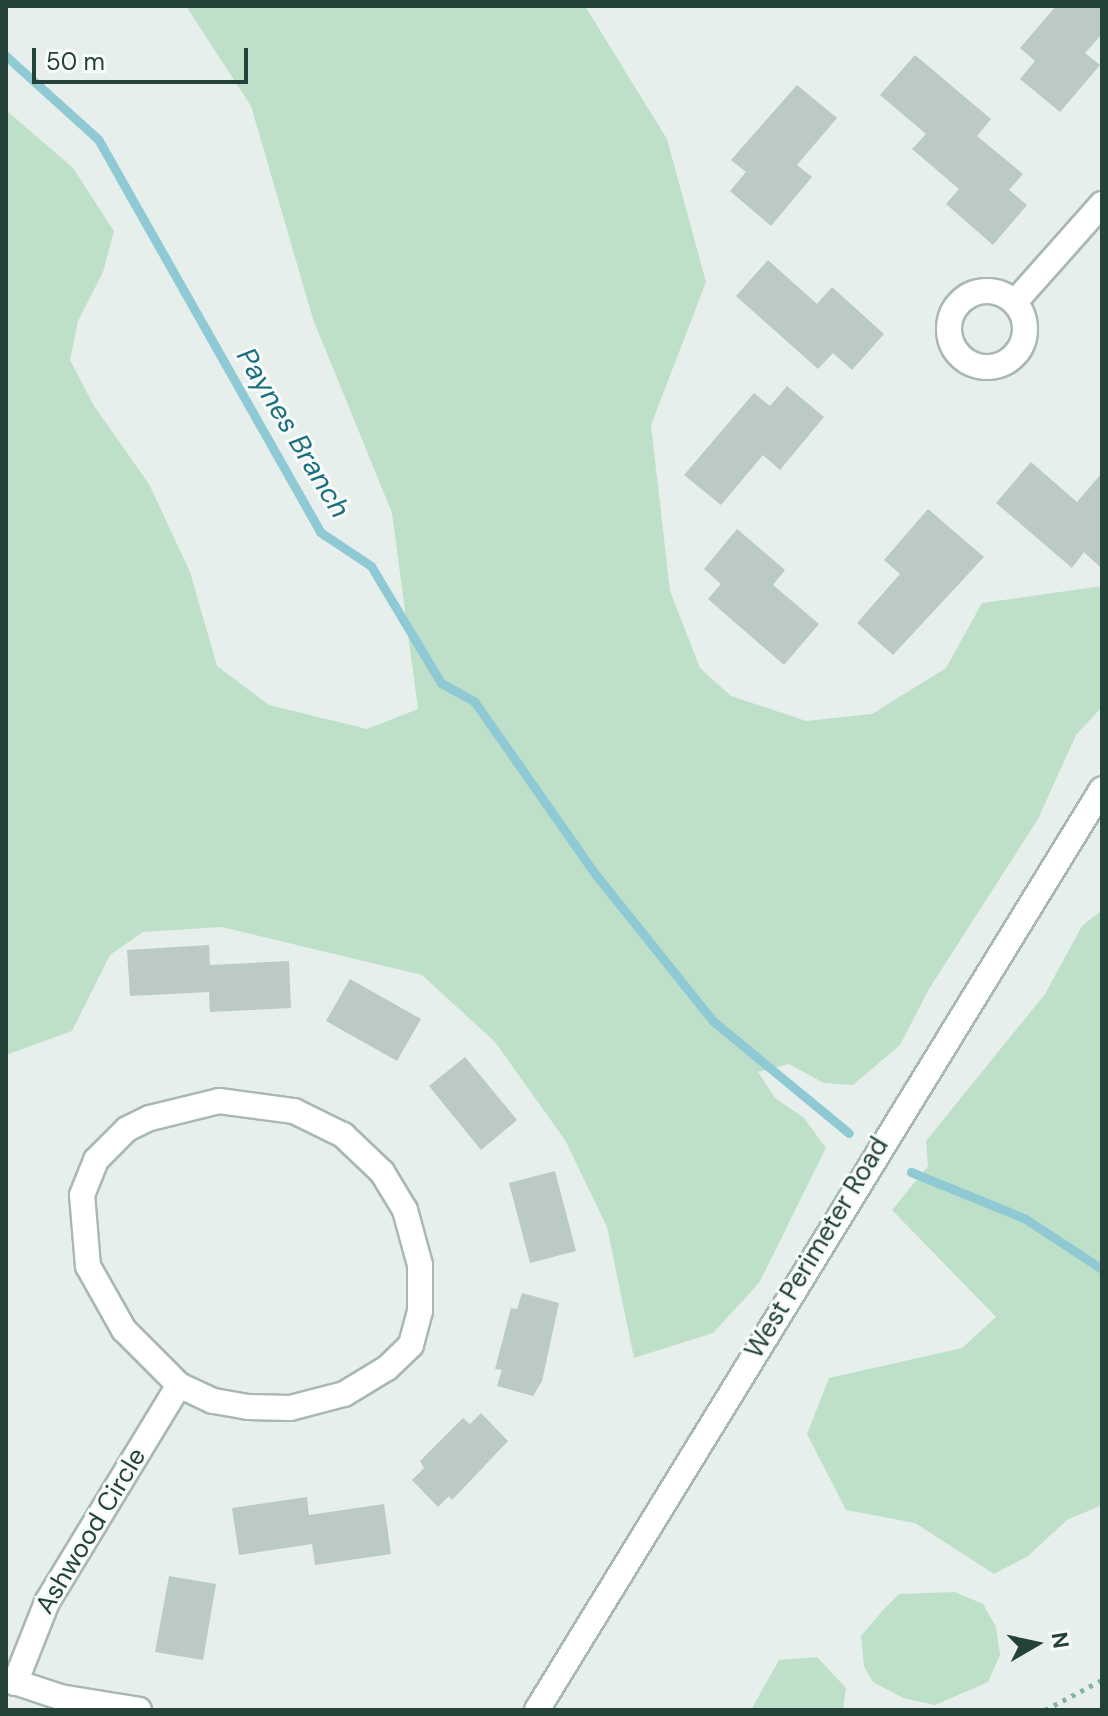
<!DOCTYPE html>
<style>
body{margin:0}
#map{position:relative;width:1108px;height:1716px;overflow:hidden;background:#e6efeb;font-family:"DM Sans",sans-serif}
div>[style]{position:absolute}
.green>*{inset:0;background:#bfe0c8}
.stream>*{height:9px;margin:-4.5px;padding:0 4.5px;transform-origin:4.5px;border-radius:4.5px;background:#8ec9d4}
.building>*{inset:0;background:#bbcac4}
.path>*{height:5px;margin-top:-2.5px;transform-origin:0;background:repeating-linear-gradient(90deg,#86b3a5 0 4px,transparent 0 10px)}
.roads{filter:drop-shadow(2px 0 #a8b8b2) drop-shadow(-2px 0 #a8b8b2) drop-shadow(0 2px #a8b8b2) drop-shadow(0 -2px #a8b8b2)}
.minor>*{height:24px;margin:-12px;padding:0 12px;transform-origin:12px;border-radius:12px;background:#fff}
.minor>.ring{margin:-12px;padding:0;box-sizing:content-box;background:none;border:24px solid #fff;border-radius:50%}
.tertiary>*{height:24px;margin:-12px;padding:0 12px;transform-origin:12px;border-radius:12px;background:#fff}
span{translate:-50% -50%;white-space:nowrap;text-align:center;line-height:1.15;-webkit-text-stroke:6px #f7fbf9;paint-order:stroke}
.street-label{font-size:26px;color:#24423a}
.water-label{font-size:28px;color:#1c6f80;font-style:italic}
.frame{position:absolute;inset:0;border:8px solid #24423a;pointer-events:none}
.north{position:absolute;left:996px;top:1604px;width:80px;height:80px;-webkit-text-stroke:6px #f7fbf9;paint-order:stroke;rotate:81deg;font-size:22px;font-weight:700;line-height:32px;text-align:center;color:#24423a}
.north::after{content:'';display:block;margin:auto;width:28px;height:36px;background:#24423a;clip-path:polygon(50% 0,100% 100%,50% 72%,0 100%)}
.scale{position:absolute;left:32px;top:48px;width:216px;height:36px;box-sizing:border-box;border:4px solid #24423a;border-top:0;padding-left:10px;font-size:24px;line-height:28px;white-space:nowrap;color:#24423a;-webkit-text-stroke:6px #f7fbf9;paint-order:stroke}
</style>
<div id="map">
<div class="green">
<div style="clip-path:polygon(186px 6px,585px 6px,667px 139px,706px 282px,651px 425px,670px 591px,700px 668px,731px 696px,806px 721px,872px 714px,946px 668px,982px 603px,1102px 586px,1102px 707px,1076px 735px,1038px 819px,929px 989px,900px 1045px,853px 1085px,824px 1083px,789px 1064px,758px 1072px,775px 1098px,804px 1118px,826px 1148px,759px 1283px,713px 1333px,634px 1358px,607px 1227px,565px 1140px,495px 1042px,422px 975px,222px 927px,143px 932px,110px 955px,72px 1031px,6px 1055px,6px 110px,73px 168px,114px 231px,103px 272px,78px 321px,70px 360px,94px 406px,149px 484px,190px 572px,217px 666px,269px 705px,367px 729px,418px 709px,392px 513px,313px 319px,251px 106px)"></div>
<div style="clip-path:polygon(1102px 910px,1102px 1505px,1067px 1520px,1028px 1556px,994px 1574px,915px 1523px,846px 1510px,807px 1434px,829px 1378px,962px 1348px,996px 1317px,892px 1210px,928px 1166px,926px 1141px,1045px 994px,1082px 926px)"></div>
<div style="clip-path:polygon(955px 1592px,983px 1604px,996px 1627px,1000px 1655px,988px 1682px,935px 1705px,903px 1698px,873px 1682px,864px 1666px,861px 1636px,884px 1609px,899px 1594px)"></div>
<div style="clip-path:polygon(817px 1657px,846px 1688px,843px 1710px,751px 1710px,779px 1660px)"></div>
</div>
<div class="stream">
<div style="left:6px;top:56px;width:124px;rotate:42.1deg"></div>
<div style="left:98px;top:139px;width:451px;rotate:60.5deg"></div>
<div style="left:320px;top:532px;width:61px;rotate:33.7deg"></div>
<div style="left:371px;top:566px;width:136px;rotate:59.1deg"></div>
<div style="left:441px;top:683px;width:38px;rotate:29deg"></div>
<div style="left:474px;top:701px;width:213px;rotate:55deg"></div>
<div style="left:596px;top:875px;width:187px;rotate:51.3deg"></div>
<div style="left:713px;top:1021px;width:176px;rotate:39.5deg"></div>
<div style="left:911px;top:1172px;width:122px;rotate:22.2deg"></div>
<div style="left:1024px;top:1218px;width:93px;rotate:33.2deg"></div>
</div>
<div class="building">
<div style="clip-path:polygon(1056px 6px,1102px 6px,1102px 34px,1085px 53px,1100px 65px,1060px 112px,1020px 79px,1035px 61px,1020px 48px)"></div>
<div style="clip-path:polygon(915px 55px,991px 119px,977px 136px,1023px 174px,1009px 190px,1027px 205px,993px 245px,946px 204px,959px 189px,912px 149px,926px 134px,880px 95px)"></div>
<div style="clip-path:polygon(797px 85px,837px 118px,797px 165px,812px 177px,771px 226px,730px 191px,746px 172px,731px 160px)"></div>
<div style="clip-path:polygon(768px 260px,817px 304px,832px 287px,884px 334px,852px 370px,833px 353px,818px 369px,736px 296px)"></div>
<div style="clip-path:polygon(787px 386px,824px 417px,780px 470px,763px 455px,721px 505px,684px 475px,754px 393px,770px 406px)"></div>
<div style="clip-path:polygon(1031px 462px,1077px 502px,1102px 473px,1102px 569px,1084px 552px,1072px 568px,996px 503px)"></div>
<div style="clip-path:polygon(928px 509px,984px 557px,893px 655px,857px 623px,900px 574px,884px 560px)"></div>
<div style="clip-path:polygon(737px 529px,785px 570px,773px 585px,819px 624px,784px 665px,708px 599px,721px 584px,704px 569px)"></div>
<div style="clip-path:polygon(209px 945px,210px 965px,289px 961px,291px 1008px,210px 1012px,209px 992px,130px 996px,127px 950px)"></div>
<div style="clip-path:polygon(350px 979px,421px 1019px,397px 1061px,326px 1021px)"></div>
<div style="clip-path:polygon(465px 1057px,517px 1120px,481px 1150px,429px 1086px)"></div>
<div style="clip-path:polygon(555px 1171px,576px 1251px,530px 1263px,509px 1183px)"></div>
<div style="clip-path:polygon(522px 1293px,559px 1303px,542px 1381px,533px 1396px,497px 1386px,502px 1370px,495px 1369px,511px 1308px,517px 1309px)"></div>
<div style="clip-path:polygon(481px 1413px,508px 1441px,452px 1500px,449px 1496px,438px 1507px,412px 1480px,424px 1468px,420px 1461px,463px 1418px,470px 1424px)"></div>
<div style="clip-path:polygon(307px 1497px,309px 1515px,384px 1504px,391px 1554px,315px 1565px,312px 1544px,239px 1555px,232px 1508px)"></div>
<div style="clip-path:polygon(169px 1576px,216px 1584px,203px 1660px,155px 1652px)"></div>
</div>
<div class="path">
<div style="left:1045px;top:1710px;width:64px;rotate:-27.8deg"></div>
</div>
<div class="roads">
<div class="minor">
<div class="ring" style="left:949px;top:291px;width:52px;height:52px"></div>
<div style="left:1015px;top:302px;width:131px;rotate:-48.4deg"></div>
<div style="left:219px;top:1101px;width:76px;rotate:7.6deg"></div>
<div style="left:294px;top:1111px;width:55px;rotate:26.1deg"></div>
<div style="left:343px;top:1135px;width:54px;rotate:43.5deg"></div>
<div style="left:382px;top:1172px;width:44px;rotate:58.8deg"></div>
<div style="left:405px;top:1210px;width:57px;rotate:74.7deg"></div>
<div style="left:420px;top:1265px;width:46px;rotate:90deg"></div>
<div style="left:420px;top:1311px;width:35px;rotate:105deg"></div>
<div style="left:411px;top:1345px;width:33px;rotate:136deg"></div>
<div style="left:387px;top:1368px;width:50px;rotate:148.8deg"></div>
<div style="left:344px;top:1394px;width:56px;rotate:165.5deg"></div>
<div style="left:290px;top:1408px;width:42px;rotate:-178.6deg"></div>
<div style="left:248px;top:1407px;width:36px;rotate:-170deg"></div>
<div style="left:213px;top:1401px;width:38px;rotate:-155deg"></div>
<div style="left:179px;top:1385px;width:78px;rotate:-135deg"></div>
<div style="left:124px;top:1330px;width:73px;rotate:-119.4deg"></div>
<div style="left:88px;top:1266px;width:71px;rotate:-94.8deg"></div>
<div style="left:82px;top:1195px;width:38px;rotate:-68deg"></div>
<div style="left:96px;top:1160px;width:44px;rotate:-45deg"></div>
<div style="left:127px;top:1129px;width:25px;rotate:-26deg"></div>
<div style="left:150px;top:1118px;width:71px;rotate:-13.8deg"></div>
<div style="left:6px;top:1679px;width:57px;rotate:18.4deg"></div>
<div style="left:60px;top:1697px;width:80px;rotate:9.3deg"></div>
<div style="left:15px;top:1683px;width:87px;rotate:-68.4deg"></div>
<div style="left:47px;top:1602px;width:254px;rotate:-58.7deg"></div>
</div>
<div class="tertiary">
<div style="left:537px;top:1710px;width:1080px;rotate:-58.47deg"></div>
</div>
</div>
<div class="street-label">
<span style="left:817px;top:1248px;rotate:-59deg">West Perimeter Road</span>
<span style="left:91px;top:1531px;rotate:-59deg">Ashwood Circle</span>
</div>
<div class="water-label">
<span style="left:293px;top:433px;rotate:59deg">Paynes Branch</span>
</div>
<div class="frame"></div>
<div class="north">N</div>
<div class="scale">50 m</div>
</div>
